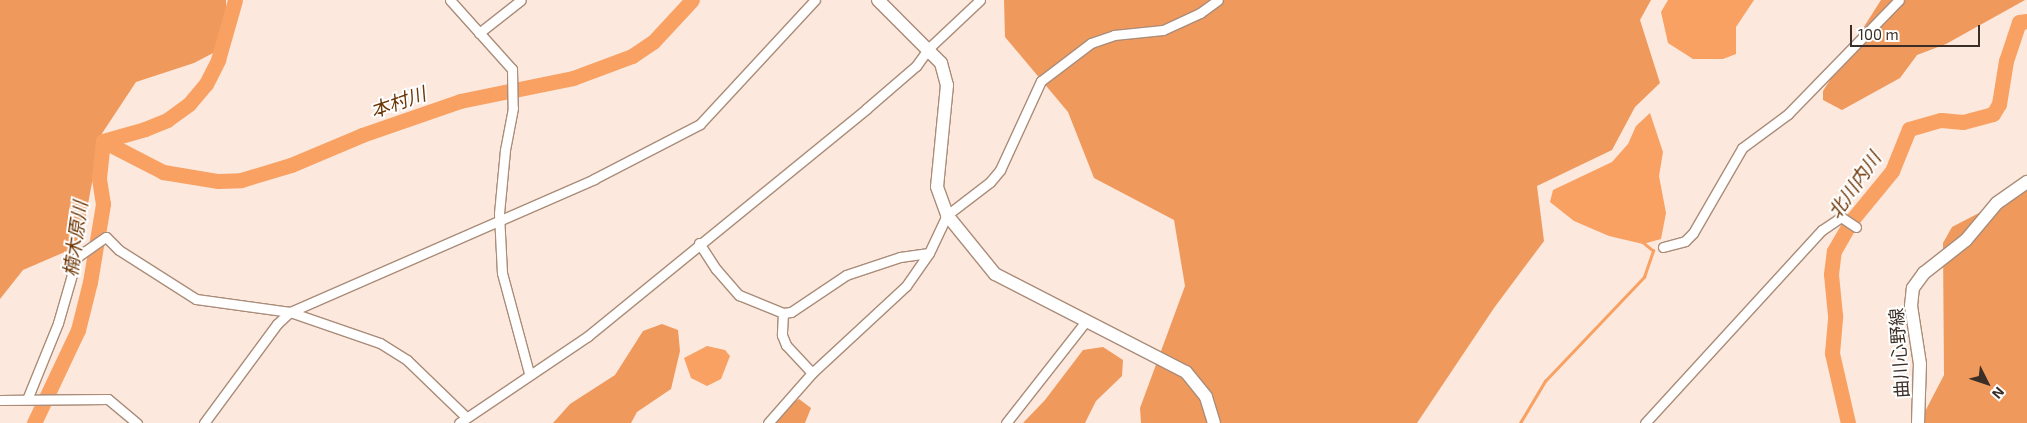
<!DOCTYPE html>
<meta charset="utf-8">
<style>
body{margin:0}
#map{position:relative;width:2027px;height:423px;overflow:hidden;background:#fce8dc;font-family:"Exo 2","Noto Sans JP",sans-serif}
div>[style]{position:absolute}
.forest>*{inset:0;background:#f0995c}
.water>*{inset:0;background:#f8a163}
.stream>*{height:2.5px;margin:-1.25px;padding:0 1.25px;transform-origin:1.25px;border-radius:1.25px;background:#f8a163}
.river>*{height:15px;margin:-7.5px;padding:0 7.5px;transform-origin:7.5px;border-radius:7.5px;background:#f8a163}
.roads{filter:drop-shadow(1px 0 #aa8c79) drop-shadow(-1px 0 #aa8c79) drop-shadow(0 1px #aa8c79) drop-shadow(0 -1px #aa8c79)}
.street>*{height:9px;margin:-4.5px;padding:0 4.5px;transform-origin:4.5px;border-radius:4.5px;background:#fff}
.secondary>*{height:12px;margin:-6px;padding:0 6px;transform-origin:6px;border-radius:6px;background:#fff}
span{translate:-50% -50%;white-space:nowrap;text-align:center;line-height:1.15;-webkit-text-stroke:4px #fff;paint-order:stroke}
.street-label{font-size:18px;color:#3a2e26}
.water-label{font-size:19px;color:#6e3706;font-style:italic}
.north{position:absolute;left:1962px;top:358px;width:50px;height:50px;-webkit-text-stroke:4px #fff;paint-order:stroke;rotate:131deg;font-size:14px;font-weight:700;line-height:20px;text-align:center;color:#3a2e26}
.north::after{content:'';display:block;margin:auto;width:18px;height:22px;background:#3a2e26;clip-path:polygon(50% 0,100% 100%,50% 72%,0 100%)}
.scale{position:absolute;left:1850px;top:25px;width:130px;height:22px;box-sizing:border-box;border:2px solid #3a2e26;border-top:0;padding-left:6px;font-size:15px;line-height:18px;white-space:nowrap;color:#3a2e26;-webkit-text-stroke:4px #fff;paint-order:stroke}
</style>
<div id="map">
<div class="forest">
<div style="clip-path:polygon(0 0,226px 0,226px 9px,215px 52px,194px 63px,136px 82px,101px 135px,84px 225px,74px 248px,23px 270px,0 299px)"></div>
<div style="clip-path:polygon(1004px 0,1651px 0,1640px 20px,1660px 83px,1635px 107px,1612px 150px,1537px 186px,1544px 241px,1494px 308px,1417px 423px,1141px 423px,1140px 408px,1185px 286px,1174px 220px,1094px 178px,1068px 112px,1005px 37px)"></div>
<div style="clip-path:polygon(1881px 0,2025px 0,1946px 44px,1917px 55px,1900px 78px,1842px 110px,1823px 100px,1823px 91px)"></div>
<div style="clip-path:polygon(2027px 188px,2027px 423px,1919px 423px,1944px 375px,1943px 243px,1952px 227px)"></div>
<div style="clip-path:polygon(662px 324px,678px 330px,680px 351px,671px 389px,637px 412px,631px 423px,553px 423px,570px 404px,615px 375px,643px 331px)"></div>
<div style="clip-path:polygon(1103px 347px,1123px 360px,1122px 376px,1096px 401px,1085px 423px,1023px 423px,1045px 400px,1083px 350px)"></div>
<div style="clip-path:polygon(799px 399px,811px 408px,805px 423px,776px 423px,787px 406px)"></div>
</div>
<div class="water">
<div style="clip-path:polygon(1668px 0,1754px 0,1736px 27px,1736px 54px,1723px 59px,1693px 59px,1668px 43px,1661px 12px)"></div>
<div style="clip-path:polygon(1650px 113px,1663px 152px,1659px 176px,1666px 213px,1661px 239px,1643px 244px,1609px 236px,1574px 221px,1550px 202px,1553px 190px,1612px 162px,1628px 144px,1636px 126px)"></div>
<div style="clip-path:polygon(707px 346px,725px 350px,730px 356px,721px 379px,707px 386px,691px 378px,684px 358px)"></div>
</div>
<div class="stream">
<div style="left:1520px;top:423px;width:49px;rotate:-59.2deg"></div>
<div style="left:1545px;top:381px;width:144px;rotate:-46.4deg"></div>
<div style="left:1644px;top:277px;width:28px;rotate:-71deg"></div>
<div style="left:1653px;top:251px;width:14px;rotate:-141deg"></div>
</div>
<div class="river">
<div style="left:103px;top:141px;width:68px;rotate:27.3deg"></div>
<div style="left:163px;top:172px;width:56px;rotate:9.3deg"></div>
<div style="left:218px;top:181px;width:23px;rotate:-2deg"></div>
<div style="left:241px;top:180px;width:52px;rotate:-16.7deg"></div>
<div style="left:291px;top:165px;width:77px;rotate:-22.9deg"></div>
<div style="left:362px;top:135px;width:104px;rotate:-19.1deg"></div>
<div style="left:460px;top:101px;width:115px;rotate:-11.5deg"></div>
<div style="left:573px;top:78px;width:63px;rotate:-20.4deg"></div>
<div style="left:632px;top:56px;width:25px;rotate:-34deg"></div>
<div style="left:653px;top:42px;width:57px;rotate:-47.1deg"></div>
<div style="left:103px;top:141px;width:44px;rotate:-15.9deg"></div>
<div style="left:145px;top:129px;width:24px;rotate:-22deg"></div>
<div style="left:167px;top:120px;width:27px;rotate:-36deg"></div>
<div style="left:189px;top:104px;width:26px;rotate:-50deg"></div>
<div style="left:206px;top:84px;width:27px;rotate:-63deg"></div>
<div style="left:218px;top:60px;width:62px;rotate:-74.2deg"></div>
<div style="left:34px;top:423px;width:103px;rotate:-64.7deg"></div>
<div style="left:78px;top:330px;width:49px;rotate:-76deg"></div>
<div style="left:90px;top:282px;width:79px;rotate:-80.5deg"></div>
<div style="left:103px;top:204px;width:26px;rotate:-99deg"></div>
<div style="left:99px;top:178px;width:37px;rotate:-84deg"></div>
<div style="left:1848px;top:423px;width:72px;rotate:-102.9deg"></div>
<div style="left:1832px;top:353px;width:38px;rotate:-85deg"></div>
<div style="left:1835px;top:315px;width:41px;rotate:-95.6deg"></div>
<div style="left:1831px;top:274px;width:23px;rotate:-83deg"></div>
<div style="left:1834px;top:251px;width:34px;rotate:-60deg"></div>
<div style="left:1851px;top:221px;width:65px;rotate:-50.6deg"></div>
<div style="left:1892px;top:171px;width:45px;rotate:-68deg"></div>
<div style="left:1909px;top:129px;width:33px;rotate:-16deg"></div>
<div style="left:1941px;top:120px;width:22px;rotate:5deg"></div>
<div style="left:1963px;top:122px;width:31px;rotate:-15deg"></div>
<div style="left:1993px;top:114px;width:12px;rotate:-59deg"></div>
<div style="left:1999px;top:104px;width:44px;rotate:-80.8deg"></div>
<div style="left:2006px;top:61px;width:41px;rotate:-71.6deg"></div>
<div style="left:2019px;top:22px;width:8px;rotate:-7deg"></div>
</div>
<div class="roads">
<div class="street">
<div style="left:450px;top:0;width:93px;rotate:48.1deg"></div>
<div style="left:512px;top:69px;width:39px;rotate:89deg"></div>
<div style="left:513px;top:108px;width:43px;rotate:100.8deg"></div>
<div style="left:505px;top:150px;width:64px;rotate:95.4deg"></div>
<div style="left:499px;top:214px;width:59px;rotate:87.1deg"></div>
<div style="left:502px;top:273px;width:104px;rotate:74.9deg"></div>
<div style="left:479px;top:33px;width:53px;rotate:-38.2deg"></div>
<div style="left:699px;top:243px;width:31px;rotate:57deg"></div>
<div style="left:716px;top:269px;width:35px;rotate:49deg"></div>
<div style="left:739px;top:295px;width:48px;rotate:22.2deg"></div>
<div style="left:783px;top:313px;width:8px;rotate:-7deg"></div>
<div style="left:791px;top:312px;width:66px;rotate:-33.9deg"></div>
<div style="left:846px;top:275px;width:57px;rotate:-18.4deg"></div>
<div style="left:900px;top:257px;width:29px;rotate:-8deg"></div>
<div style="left:1663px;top:247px;width:23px;rotate:-15deg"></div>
<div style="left:1685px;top:241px;width:11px;rotate:-45deg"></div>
<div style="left:1693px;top:233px;width:98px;rotate:-60deg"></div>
<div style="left:1742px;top:148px;width:57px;rotate:-36.5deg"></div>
<div style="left:1788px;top:114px;width:159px;rotate:-45.8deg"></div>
<div style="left:783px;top:313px;width:22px;rotate:93deg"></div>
<div style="left:782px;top:335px;width:11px;rotate:68deg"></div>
<div style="left:786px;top:345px;width:38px;rotate:47deg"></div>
<div style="left:28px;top:397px;width:80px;rotate:-67.9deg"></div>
<div style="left:58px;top:323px;width:69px;rotate:-73.9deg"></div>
<div style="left:77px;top:257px;width:35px;rotate:-35deg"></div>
<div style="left:106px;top:237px;width:18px;rotate:45deg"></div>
<div style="left:119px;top:250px;width:91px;rotate:32.5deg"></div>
<div style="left:196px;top:299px;width:95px;rotate:7.9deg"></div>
<div style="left:290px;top:312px;width:95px;rotate:19deg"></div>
<div style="left:380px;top:343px;width:32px;rotate:32deg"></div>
<div style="left:407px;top:360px;width:82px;rotate:44deg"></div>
<div style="left:0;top:400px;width:108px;rotate:-0.5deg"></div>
<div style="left:108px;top:399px;width:38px;rotate:40deg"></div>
<div style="left:204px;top:423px;width:123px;rotate:-53.6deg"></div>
<div style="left:277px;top:324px;width:18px;rotate:-43deg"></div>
<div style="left:290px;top:312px;width:332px;rotate:-23.6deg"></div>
<div style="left:594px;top:179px;width:119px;rotate:-27.4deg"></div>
<div style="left:700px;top:124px;width:169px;rotate:-47.2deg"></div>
<div style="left:459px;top:423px;width:156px;rotate:-34deg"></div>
<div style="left:588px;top:336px;width:359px;rotate:-39.2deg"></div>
<div style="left:866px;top:109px;width:66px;rotate:-40.7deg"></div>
<div style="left:916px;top:66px;width:22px;rotate:-54deg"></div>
<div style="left:929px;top:48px;width:70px;rotate:-43.3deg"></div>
<div style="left:768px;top:423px;width:67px;rotate:-48.7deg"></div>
<div style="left:812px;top:373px;width:128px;rotate:-42.8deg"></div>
<div style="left:906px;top:286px;width:40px;rotate:-55.1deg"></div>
<div style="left:929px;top:253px;width:42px;rotate:-64.7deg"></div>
<div style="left:947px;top:215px;width:54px;rotate:-37.5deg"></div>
<div style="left:990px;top:182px;width:16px;rotate:-50deg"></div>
<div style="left:1000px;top:170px;width:98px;rotate:-65.3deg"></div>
<div style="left:1041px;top:81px;width:63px;rotate:-37.2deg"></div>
<div style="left:1091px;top:43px;width:24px;rotate:-19deg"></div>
<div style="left:1114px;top:35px;width:49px;rotate:-5.8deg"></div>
<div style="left:1163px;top:30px;width:41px;rotate:-24.7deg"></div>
<div style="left:1200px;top:13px;width:22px;rotate:-36deg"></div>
<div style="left:1006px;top:423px;width:130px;rotate:-51.9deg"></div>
<div style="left:1645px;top:423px;width:262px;rotate:-47.5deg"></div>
<div style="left:1822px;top:230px;width:23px;rotate:-34deg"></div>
<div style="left:1841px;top:217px;width:18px;rotate:34deg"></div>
</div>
<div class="secondary">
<div style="left:878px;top:0;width:89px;rotate:45deg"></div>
<div style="left:941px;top:63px;width:23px;rotate:75deg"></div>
<div style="left:947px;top:85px;width:102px;rotate:95.6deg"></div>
<div style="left:937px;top:187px;width:30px;rotate:70deg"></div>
<div style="left:947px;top:215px;width:76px;rotate:50.9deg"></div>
<div style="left:995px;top:274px;width:215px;rotate:27.2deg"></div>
<div style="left:1186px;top:372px;width:32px;rotate:51deg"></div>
<div style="left:1206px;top:397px;width:27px;rotate:73deg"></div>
<div style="left:1918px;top:423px;width:59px;rotate:-88.1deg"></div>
<div style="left:1920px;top:364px;width:59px;rotate:-98.8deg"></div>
<div style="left:1911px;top:306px;width:18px;rotate:-84deg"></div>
<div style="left:1913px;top:288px;width:19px;rotate:-54deg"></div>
<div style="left:1924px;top:273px;width:53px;rotate:-38.2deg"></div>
<div style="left:1966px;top:240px;width:48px;rotate:-50deg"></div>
<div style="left:1997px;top:203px;width:37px;rotate:-35deg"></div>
</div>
</div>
<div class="street-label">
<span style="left:1899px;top:353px;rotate:-94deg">曲川心野線</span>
</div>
<div class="water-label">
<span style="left:398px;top:102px;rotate:-19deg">本村川</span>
<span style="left:1854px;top:185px;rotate:-55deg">北川内川</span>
<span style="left:75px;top:239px;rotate:-82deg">楠木原川</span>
</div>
<div class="north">N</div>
<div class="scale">100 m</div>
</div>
